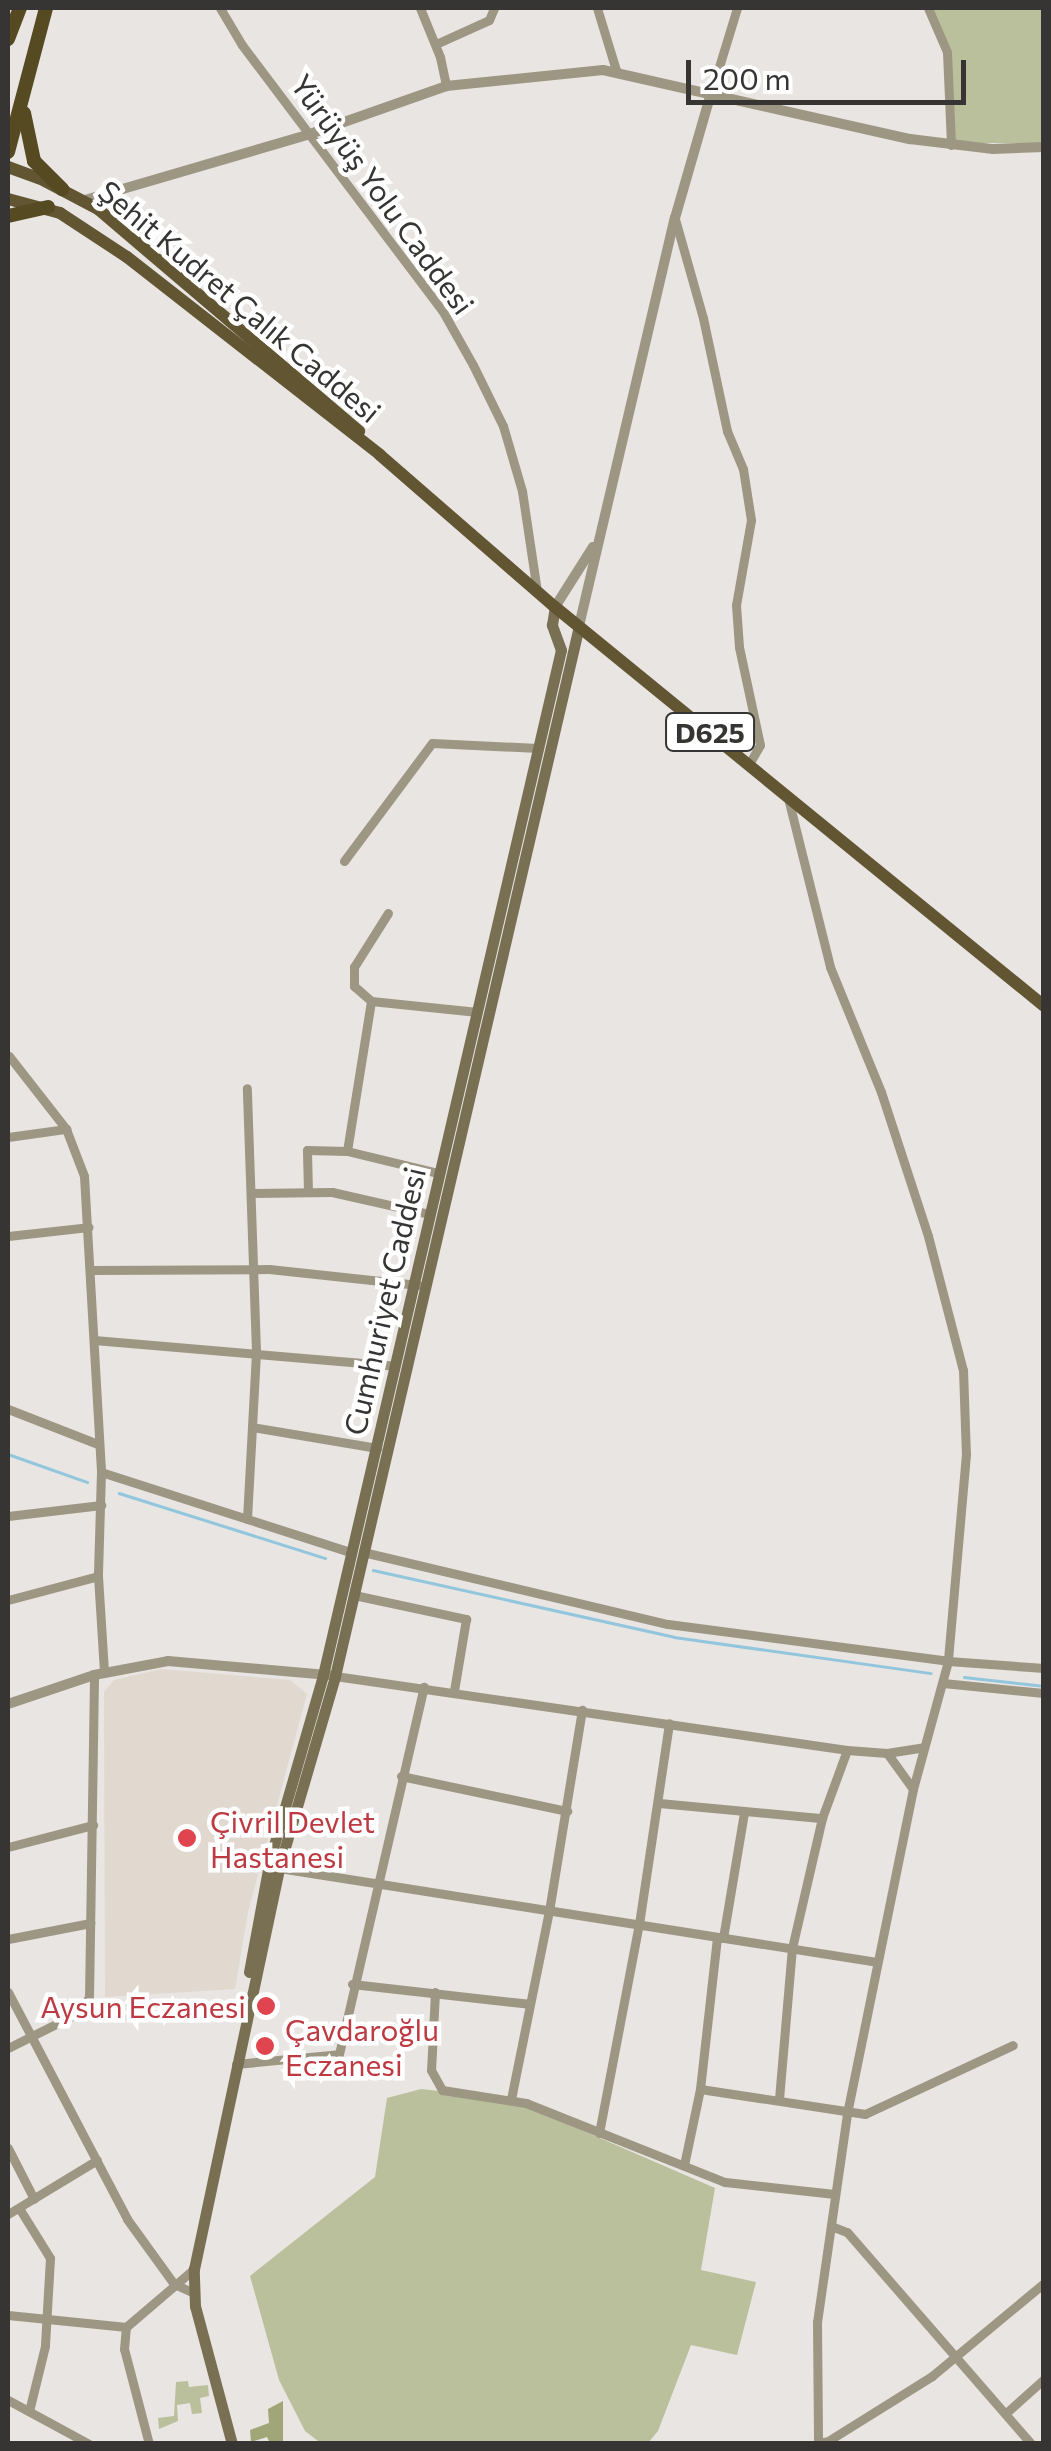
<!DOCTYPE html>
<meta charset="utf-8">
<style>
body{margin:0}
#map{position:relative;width:1051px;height:2451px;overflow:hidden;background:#e8e5e2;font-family:Commissioner,sans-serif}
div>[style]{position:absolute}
.built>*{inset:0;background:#e1d8d0}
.green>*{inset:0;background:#bbc09c}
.forest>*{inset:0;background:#a0a678}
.stream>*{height:2.5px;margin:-1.25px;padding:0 1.25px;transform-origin:1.25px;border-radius:1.25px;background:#92c6dd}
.minor>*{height:9px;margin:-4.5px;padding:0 4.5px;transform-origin:4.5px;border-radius:4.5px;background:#9d9683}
.tertiary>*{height:10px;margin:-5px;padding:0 5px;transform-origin:5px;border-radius:5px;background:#9d9683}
.secondary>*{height:11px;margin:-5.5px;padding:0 5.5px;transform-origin:5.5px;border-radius:5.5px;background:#797054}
.primary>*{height:12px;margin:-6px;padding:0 6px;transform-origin:6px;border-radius:6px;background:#615532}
.trunk>*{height:14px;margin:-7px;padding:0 7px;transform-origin:7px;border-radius:7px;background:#564a22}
.dots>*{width:28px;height:28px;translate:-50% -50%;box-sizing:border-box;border:5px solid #fff;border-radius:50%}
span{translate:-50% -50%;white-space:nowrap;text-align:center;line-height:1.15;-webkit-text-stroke:9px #fff;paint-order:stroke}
.shield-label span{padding:2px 8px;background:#fff;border:2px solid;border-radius:8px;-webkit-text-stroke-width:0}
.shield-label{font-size:28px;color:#363534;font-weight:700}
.street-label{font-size:30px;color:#363534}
.health-label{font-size:30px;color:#be3a42}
.left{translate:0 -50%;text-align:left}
.right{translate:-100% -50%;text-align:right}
.frame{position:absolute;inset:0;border:10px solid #363534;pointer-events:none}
.scale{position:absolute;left:686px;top:60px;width:280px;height:45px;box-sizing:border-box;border:5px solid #363534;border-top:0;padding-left:12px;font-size:30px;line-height:35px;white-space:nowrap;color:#363534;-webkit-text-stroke:8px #fff;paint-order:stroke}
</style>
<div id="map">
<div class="built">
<div style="clip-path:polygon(161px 1669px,290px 1680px,307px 1694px,248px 1912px,235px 1989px,105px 1997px,104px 1692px,114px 1680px)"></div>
</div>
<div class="green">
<div style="clip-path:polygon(932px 8px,1043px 8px,1043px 143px,951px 143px,949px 71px)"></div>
<div style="clip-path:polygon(421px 2089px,510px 2099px,715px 2188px,701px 2270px,756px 2282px,737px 2355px,691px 2345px,658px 2431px,648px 2443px,322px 2444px,305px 2431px,279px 2380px,250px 2276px,375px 2177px,387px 2098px)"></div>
<div style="clip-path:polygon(188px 2381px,189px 2387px,208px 2385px,209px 2396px,200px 2398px,202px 2413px,192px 2414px,190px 2403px,177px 2405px,178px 2421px,159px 2429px,158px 2418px,174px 2416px,176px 2382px)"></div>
</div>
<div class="forest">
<div style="clip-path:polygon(283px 2401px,283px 2443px,270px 2443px,267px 2437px,251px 2442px,250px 2430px,269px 2423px,268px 2409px)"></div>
</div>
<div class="stream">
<div style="left:8px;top:1454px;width:84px;rotate:19.5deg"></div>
<div style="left:119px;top:1493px;width:216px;rotate:17.5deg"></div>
<div style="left:373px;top:1570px;width:308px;rotate:12.5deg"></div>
<div style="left:674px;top:1637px;width:259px;rotate:8deg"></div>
<div style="left:964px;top:1677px;width:81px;rotate:6.4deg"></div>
</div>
<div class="minor">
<div style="left:220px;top:8px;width:43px;rotate:59.3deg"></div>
<div style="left:242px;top:45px;width:332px;rotate:53deg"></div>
<div style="left:442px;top:310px;width:63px;rotate:60.6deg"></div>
<div style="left:473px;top:365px;width:68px;rotate:63.8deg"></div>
<div style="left:503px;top:426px;width:68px;rotate:73.7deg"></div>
<div style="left:522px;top:491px;width:101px;rotate:81.5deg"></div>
<div style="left:420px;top:8px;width:53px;rotate:67.8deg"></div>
<div style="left:440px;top:57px;width:30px;rotate:78deg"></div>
<div style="left:597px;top:8px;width:65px;rotate:73deg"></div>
<div style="left:928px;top:8px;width:48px;rotate:66.6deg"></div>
<div style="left:947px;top:52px;width:93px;rotate:87.5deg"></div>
<div style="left:436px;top:44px;width:58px;rotate:-24.4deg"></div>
<div style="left:489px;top:20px;width:13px;rotate:-67deg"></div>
<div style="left:711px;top:93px;width:89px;rotate:-73deg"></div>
<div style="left:675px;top:219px;width:103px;rotate:74.2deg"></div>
<div style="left:703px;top:318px;width:116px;rotate:78deg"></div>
<div style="left:727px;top:431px;width:41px;rotate:67.2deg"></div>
<div style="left:743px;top:469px;width:52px;rotate:81.1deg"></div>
<div style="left:751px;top:520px;width:86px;rotate:100deg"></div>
<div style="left:736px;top:605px;width:42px;rotate:85.9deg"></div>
<div style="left:739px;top:647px;width:100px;rotate:77.9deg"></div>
<div style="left:760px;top:745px;width:22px;rotate:120deg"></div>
<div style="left:788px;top:798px;width:174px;rotate:76deg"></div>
<div style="left:830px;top:967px;width:135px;rotate:67.8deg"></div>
<div style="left:881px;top:1092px;width:151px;rotate:71.9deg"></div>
<div style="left:928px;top:1236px;width:138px;rotate:75.4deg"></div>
<div style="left:963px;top:1370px;width:84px;rotate:88deg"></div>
<div style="left:966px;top:1454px;width:208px;rotate:95deg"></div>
<div style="left:948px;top:1661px;width:96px;rotate:4.2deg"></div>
<div style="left:344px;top:861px;width:147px;rotate:-53.3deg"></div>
<div style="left:432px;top:743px;width:106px;rotate:2.7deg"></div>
<div style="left:388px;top:913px;width:64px;rotate:122.2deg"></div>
<div style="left:354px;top:967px;width:19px;rotate:90deg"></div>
<div style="left:354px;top:986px;width:23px;rotate:41deg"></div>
<div style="left:371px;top:1001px;width:107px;rotate:5.9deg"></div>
<div style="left:9px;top:1056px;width:93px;rotate:52deg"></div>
<div style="left:8px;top:1137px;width:59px;rotate:-7.9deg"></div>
<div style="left:66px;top:1129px;width:50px;rotate:69deg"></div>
<div style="left:84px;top:1176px;width:296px;rotate:86.7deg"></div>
<div style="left:101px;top:1472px;width:104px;rotate:91.7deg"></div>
<div style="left:98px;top:1576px;width:96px;rotate:86.4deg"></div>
<div style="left:347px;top:1151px;width:152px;rotate:-80.9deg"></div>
<div style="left:308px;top:1192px;width:42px;rotate:-91.4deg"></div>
<div style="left:307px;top:1150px;width:40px;rotate:1.4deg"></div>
<div style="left:347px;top:1151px;width:94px;rotate:13.6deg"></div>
<div style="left:252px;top:1193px;width:80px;rotate:-0.7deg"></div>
<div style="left:332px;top:1192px;width:99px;rotate:12.8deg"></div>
<div style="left:8px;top:1236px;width:81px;rotate:-6.3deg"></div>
<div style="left:92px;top:1270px;width:177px;rotate:-0.3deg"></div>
<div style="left:269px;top:1269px;width:150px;rotate:6.1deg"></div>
<div style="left:94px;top:1340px;width:302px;rotate:4.9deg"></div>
<div style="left:8px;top:1409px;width:97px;rotate:21.3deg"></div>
<div style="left:252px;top:1427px;width:127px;rotate:9.5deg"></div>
<div style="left:101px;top:1472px;width:262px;rotate:17.8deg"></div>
<div style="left:8px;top:1516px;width:94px;rotate:-6.7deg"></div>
<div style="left:247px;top:1519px;width:168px;rotate:-86.9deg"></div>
<div style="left:256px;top:1351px;width:263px;rotate:-92deg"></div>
<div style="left:363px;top:1552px;width:313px;rotate:13.3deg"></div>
<div style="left:668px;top:1624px;width:282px;rotate:7.5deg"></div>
<div style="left:948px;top:1661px;width:133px;rotate:105.3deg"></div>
<div style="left:913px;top:1789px;width:332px;rotate:101.5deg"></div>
<div style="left:847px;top:2114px;width:210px;rotate:98.2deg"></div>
<div style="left:817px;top:2322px;width:122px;rotate:89.5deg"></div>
<div style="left:354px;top:1595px;width:115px;rotate:12.1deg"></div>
<div style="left:466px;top:1619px;width:73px;rotate:99.5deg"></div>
<div style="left:8px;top:1600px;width:93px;rotate:-14.9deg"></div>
<div style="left:335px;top:1676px;width:517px;rotate:8.22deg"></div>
<div style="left:847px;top:1750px;width:40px;rotate:4.3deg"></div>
<div style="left:887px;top:1753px;width:37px;rotate:-9deg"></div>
<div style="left:943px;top:1683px;width:101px;rotate:5.7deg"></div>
<div style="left:887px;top:1753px;width:44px;rotate:54.2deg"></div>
<div style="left:401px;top:1776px;width:170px;rotate:11.9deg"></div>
<div style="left:659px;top:1803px;width:164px;rotate:5.3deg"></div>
<div style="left:8px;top:1847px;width:88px;rotate:-14.5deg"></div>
<div style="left:279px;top:1868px;width:605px;rotate:8.93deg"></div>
<div style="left:723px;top:1938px;width:128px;rotate:-80.5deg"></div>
<div style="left:8px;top:1939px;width:84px;rotate:-11deg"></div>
<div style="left:352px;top:1984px;width:178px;rotate:6.4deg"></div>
<div style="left:8px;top:1992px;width:256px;rotate:62.3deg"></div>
<div style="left:127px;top:2219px;width:80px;rotate:54.1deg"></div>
<div style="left:174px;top:2284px;width:20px;rotate:24deg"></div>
<div style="left:435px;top:1992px;width:78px;rotate:92.9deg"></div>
<div style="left:431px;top:2070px;width:23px;rotate:61deg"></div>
<div style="left:442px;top:2090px;width:85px;rotate:8.8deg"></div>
<div style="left:526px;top:2103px;width:214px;rotate:21.7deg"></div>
<div style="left:725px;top:2182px;width:110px;rotate:6.3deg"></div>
<div style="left:8px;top:2048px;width:80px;rotate:-26.6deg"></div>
<div style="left:80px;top:2012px;width:17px;rotate:-59deg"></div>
<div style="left:89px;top:1997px;width:322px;rotate:-89.1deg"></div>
<div style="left:236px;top:2064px;width:103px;rotate:-5.5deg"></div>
<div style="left:339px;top:2054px;width:377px;rotate:-77deg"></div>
<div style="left:700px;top:2089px;width:167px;rotate:8.6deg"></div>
<div style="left:865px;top:2114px;width:163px;rotate:-25deg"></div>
<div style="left:511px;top:2099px;width:192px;rotate:-78.6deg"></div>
<div style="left:549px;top:1911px;width:204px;rotate:-80.7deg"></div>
<div style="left:779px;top:2099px;width:152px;rotate:-85.1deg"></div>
<div style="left:792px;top:1948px;width:133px;rotate:-77deg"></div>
<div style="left:822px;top:1818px;width:72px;rotate:-69.8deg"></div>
<div style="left:599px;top:2133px;width:213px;rotate:-79.2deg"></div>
<div style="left:639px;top:1924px;width:203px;rotate:-81.5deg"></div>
<div style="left:8px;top:2148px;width:57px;rotate:63deg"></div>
<div style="left:684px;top:2165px;width:78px;rotate:-78.1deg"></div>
<div style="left:700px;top:2089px;width:153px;rotate:-83.6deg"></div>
<div style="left:19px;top:2208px;width:59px;rotate:58.2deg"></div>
<div style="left:50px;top:2258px;width:88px;rotate:93.3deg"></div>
<div style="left:45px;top:2346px;width:67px;rotate:103.8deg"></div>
<div style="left:8px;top:2214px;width:104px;rotate:-31.2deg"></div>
<div style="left:831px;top:2226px;width:17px;rotate:21deg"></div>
<div style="left:847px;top:2232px;width:281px;rotate:49deg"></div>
<div style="left:8px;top:2315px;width:119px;rotate:5.8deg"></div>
<div style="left:8px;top:2400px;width:92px;rotate:28.5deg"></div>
<div style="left:1006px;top:2413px;width:51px;rotate:-41.8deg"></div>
<div style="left:818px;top:2443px;width:10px;rotate:-11deg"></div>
<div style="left:828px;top:2441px;width:123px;rotate:-32deg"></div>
<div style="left:932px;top:2376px;width:146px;rotate:-39.7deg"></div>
<div style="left:149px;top:2444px;width:98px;rotate:-104.7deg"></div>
<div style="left:124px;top:2349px;width:22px;rotate:-85deg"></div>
<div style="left:126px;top:2327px;width:89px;rotate:-40.5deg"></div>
</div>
<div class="tertiary">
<div style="left:85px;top:200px;width:234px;rotate:-16.3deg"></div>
<div style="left:310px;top:134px;width:144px;rotate:-19.4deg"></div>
<div style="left:446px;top:86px;width:158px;rotate:-5.8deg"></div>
<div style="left:603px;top:70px;width:315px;rotate:12.7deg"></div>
<div style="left:910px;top:139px;width:84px;rotate:6.9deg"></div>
<div style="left:993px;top:149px;width:51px;rotate:-2.2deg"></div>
<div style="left:555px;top:607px;width:71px;rotate:-57.7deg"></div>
<div style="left:579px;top:626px;width:419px;rotate:-76.8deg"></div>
<div style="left:675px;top:218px;width:130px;rotate:-73.9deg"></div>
<div style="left:8px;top:1704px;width:91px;rotate:-18.6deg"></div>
<div style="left:94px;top:1675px;width:75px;rotate:-10.7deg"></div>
<div style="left:168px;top:1661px;width:162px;rotate:5deg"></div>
</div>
<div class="secondary">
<div style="left:249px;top:1972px;width:115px;rotate:-79.5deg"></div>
<div style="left:270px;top:1859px;width:191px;rotate:-73.9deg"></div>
<div style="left:323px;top:1675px;width:1052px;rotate:-76.93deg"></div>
<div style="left:561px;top:650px;width:27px;rotate:-110deg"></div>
<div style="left:552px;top:625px;width:18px;rotate:-81deg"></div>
<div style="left:232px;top:2444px;width:143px;rotate:-105deg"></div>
<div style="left:195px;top:2306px;width:37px;rotate:-92deg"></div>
<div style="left:194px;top:2269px;width:410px;rotate:-78deg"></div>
<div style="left:279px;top:1868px;width:200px;rotate:-73.7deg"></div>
<div style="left:335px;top:1676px;width:1078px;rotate:-76.92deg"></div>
</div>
<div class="primary">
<div style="left:8px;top:167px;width:33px;rotate:20deg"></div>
<div style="left:39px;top:178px;width:67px;rotate:27.7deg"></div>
<div style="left:98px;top:209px;width:343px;rotate:40.4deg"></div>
<div style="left:8px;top:199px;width:54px;rotate:15.1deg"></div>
<div style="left:60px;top:213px;width:80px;rotate:33.3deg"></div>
<div style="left:127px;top:257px;width:321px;rotate:38deg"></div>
<div style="left:380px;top:455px;width:232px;rotate:41deg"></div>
<div style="left:555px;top:607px;width:631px;rotate:39.21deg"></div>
</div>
<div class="trunk">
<div style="left:8px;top:39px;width:33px;rotate:-69deg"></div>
<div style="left:24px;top:113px;width:49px;rotate:78.2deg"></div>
<div style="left:34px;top:161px;width:40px;rotate:45deg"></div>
<div style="left:8px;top:152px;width:149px;rotate:-75.2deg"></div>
<div style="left:8px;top:216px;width:41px;rotate:-12.7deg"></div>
</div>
<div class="dots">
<div style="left:187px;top:1838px;background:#e0444e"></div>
<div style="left:266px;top:2006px;background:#e0444e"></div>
<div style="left:265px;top:2046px;background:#e0444e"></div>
</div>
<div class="shield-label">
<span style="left:710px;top:732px">D625</span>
</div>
<div class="street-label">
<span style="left:383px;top:194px;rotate:54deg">Yürüyüş Yolu Caddesi</span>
<span style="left:240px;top:301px;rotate:40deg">Şehit Kudret Çalık Caddesi</span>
<span style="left:384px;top:1301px;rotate:-77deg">Cumhuriyet Caddesi</span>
</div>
<div class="health-label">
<span class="left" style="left:210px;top:1838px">Çivril Devlet<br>Hastanesi</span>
<span class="right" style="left:246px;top:2006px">Aysun Eczanesi</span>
<span class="left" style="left:285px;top:2046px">Çavdaroğlu<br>Eczanesi</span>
</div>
<div class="frame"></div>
<div class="scale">200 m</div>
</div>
